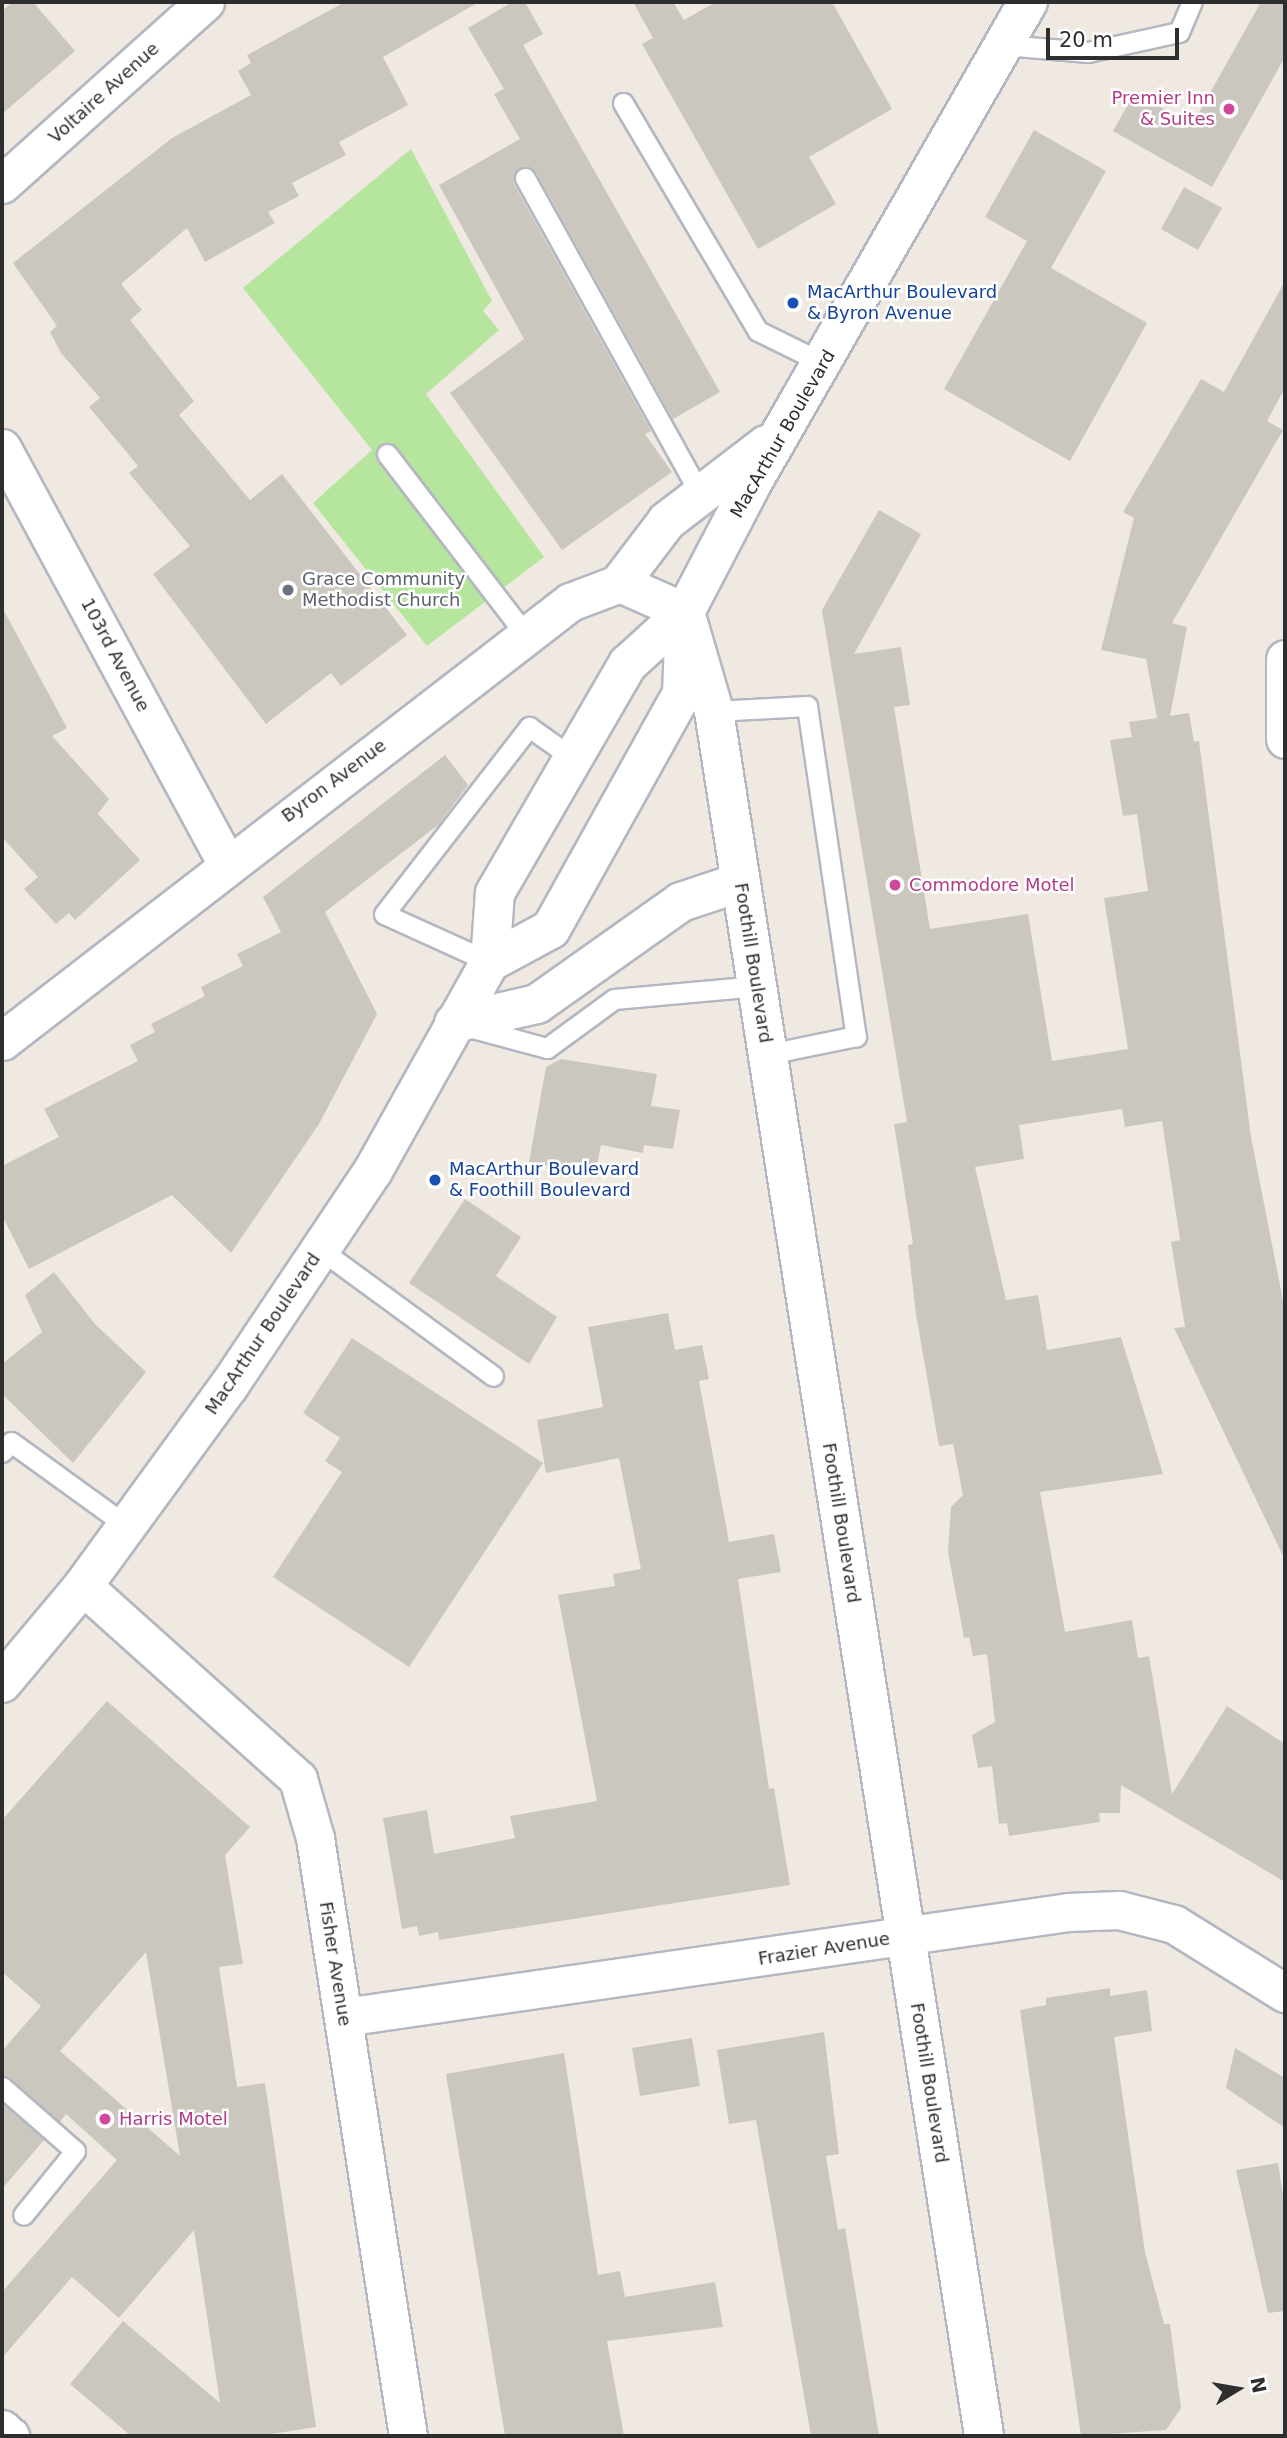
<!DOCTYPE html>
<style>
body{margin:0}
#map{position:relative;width:1287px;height:2438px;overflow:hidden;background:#efe9e1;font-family:"DejaVu Sans",sans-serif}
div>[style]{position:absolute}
.green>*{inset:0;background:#b6e59e}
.building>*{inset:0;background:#cbc7bf}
.roads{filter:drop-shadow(2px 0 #b4b7c1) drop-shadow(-2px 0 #b4b7c1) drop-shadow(0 2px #b4b7c1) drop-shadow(0 -2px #b4b7c1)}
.lane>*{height:19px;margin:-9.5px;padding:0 9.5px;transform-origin:9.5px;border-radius:9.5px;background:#fff}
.street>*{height:37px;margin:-18.5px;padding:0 18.5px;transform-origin:18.5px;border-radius:18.5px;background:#fff}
.secondary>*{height:38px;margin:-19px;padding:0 19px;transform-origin:19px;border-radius:19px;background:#fff}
.dots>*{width:19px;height:19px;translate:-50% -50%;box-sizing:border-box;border:4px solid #fff;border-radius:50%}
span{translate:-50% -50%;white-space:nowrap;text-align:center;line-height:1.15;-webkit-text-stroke:5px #fff;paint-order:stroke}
.street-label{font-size:18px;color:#2e2e2e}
.hotel-label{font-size:18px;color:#b23c85}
.right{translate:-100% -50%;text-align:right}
.left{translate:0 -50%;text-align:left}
.transit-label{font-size:18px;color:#164399}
.worship-label{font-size:18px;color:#5b616d}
.frame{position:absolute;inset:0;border:4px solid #2e2e2e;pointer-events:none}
.north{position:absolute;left:1203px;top:2354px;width:70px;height:70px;-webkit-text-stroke:5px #fff;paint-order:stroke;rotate:79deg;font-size:19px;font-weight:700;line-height:28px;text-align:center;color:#2e2e2e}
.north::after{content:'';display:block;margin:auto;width:24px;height:32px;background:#2e2e2e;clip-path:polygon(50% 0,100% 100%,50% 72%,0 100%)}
.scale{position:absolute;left:1046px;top:28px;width:133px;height:32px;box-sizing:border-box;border:4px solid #2e2e2e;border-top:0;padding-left:9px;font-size:21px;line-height:24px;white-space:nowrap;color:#2e2e2e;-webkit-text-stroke:5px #fff;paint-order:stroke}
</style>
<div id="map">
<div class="green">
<div style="clip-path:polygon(411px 149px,492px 301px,483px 311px,499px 330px,426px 394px,544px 557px,427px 646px,313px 503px,372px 450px,243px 288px)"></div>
</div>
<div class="building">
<div style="clip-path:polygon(13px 2px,33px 2px,75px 51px,2px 114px,2px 11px)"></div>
<div style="clip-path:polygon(345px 2px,479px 2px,383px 57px,408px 105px,339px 142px,346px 155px,292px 183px,299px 196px,268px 212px,275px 223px,205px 262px,187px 228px,121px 284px,142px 310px,130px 320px,194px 401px,179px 415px,250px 500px,282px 474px,407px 635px,341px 686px,331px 673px,266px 724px,153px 574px,190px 546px,129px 473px,138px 466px,89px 407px,100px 398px,61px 353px,50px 332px,57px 326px,13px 263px,172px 138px,251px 95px,238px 71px,251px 63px,247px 55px)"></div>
<div style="clip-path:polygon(512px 2px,525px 2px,543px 34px,523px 45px,720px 392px,673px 419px,536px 172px,519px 168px,514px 184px,651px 431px,645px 434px,672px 472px,562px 550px,450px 393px,524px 339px,439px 185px,520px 139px,494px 94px,504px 89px,468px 28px)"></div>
<div style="clip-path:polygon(633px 2px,673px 2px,684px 20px,716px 2px,832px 2px,892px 109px,809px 157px,836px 204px,758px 249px,642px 44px,653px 38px)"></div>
<div style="clip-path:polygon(1261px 2px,1285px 2px,1285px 57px,1212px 187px,1113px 131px,1135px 92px,1192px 125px)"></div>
<div style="clip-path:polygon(1034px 130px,1106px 171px,1051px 268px,1147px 323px,1070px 461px,944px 389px,1027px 241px,985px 217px)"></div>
<div style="clip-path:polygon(1184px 187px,1222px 208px,1198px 250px,1161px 229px)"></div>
<div style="clip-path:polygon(1285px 281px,1285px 388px,1267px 421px,1283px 430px,1172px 623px,1187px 627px,1170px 716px,1189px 713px,1194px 742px,1199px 741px,1251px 1137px,1285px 1311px,1285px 1560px,1174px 1328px,1185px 1327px,1171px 1242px,1180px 1240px,1162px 1121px,1125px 1127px,1122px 1109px,1019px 1125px,1024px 1159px,975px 1167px,1006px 1300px,1038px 1295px,1047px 1350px,1121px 1337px,1163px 1474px,1040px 1492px,1065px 1632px,1132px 1620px,1138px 1658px,1149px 1656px,1172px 1794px,1227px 1706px,1285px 1744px,1285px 1882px,1121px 1785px,1120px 1813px,1099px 1813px,1100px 1822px,1009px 1836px,1007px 1823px,999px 1824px,992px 1766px,978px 1768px,972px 1735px,995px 1722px,987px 1654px,973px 1656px,969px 1637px,964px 1638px,948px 1552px,951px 1507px,963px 1495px,953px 1444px,939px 1446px,916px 1314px,908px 1245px,913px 1244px,894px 1124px,907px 1122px,822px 610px,879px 510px,921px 534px,854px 654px,901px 647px,910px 705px,894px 707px,930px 929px,1028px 914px,1052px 1061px,1128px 1049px,1104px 898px,1148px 891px,1137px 814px,1123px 816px,1110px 740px,1132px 737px,1129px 722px,1157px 718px,1146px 659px,1101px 650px,1134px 518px,1123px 512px,1201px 379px,1224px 392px)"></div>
<div style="clip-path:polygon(2px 607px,67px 728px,52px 736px,109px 799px,98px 814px,140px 860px,75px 920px,69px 913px,56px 924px,24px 889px,38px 877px,2px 837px)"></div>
<div style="clip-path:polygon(445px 755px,468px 785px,438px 825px,325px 912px,377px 1014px,319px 1124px,231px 1253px,172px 1195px,29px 1269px,2px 1215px,2px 1166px,59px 1137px,44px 1109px,138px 1061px,130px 1045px,155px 1032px,151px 1024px,205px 996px,201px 987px,243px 966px,237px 954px,281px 932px,263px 897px)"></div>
<div style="clip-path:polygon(561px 1059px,657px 1074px,651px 1106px,680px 1110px,673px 1149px,644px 1145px,643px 1153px,601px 1145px,595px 1175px,529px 1162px,546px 1067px)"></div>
<div style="clip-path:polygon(465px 1199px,521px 1237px,496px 1276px,557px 1317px,529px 1364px,409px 1283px)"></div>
<div style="clip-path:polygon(54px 1272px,95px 1324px,146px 1372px,73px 1463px,2px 1394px,2px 1364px,42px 1332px,25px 1295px)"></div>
<div style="clip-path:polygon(668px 1313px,675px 1350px,702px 1345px,709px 1379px,699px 1381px,729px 1542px,774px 1534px,781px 1572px,738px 1579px,769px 1789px,774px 1788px,790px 1885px,439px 1940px,438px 1932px,419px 1936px,417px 1926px,402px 1929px,383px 1818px,427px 1810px,434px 1854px,515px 1838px,510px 1816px,597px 1801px,558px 1595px,615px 1586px,613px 1574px,641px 1569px,619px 1458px,546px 1473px,537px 1420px,603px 1407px,588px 1327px)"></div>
<div style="clip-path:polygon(352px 1338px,543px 1463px,409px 1667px,273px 1577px,342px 1472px,325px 1461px,340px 1438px,303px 1413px)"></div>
<div style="clip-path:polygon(evenodd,107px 1701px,250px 1827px,225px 1855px,243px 1964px,219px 1967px,237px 2087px,265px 2083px,316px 2427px,259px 2436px,131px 2436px,70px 2384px,123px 2321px,220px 2403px,194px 2230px,119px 2318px,72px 2277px,2px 2358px,2px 2292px,117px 2160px,66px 2114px,60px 2122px,2px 2075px,2px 2051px,41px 2006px,2px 1972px,2px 1820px,107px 1701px,146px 1952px,180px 2156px,60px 2051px,146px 1952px)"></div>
<div style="clip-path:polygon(1110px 1988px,1110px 1996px,1147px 1990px,1152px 2031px,1114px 2037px,1145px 2252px,1164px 2324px,1170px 2324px,1181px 2408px,1166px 2430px,1081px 2436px,1020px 2010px,1046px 2005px,1046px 1998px)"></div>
<div style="clip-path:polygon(824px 2032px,839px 2154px,826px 2156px,838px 2230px,845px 2228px,879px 2436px,811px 2436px,756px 2120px,729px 2124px,717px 2050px)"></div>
<div style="clip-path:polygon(692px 2038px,700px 2086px,640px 2096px,632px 2048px)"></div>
<div style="clip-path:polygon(1235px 2048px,1285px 2078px,1285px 2128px,1226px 2088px)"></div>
<div style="clip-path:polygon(564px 2053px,598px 2275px,620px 2271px,625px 2297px,715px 2282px,723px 2327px,607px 2341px,624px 2436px,505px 2436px,446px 2074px)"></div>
<div style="clip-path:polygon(2px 2103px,44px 2140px,2px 2189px)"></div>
<div style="clip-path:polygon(1278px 2163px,1285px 2208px,1285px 2311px,1268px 2313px,1236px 2170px)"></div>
</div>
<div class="roads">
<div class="lane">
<div style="left:1004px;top:45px;width:84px;rotate:4.8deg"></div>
<div style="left:1088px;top:52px;width:93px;rotate:-12.4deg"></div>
<div style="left:1179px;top:32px;width:33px;rotate:-67deg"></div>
<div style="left:623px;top:103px;width:265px;rotate:59.4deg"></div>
<div style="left:758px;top:331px;width:75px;rotate:26.2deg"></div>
<div style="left:525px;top:178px;width:363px;rotate:61deg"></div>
<div style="left:387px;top:454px;width:228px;rotate:52.5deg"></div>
<div style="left:714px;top:711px;width:93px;rotate:-3.1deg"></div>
<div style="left:807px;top:706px;width:334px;rotate:81.6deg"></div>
<div style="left:856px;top:1036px;width:90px;rotate:168.4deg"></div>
<div style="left:490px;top:962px;width:116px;rotate:-155.6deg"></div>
<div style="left:384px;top:914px;width:237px;rotate:-52.2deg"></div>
<div style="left:529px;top:727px;width:55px;rotate:35.4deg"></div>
<div style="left:469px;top:1027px;width:81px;rotate:15.1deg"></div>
<div style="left:547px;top:1048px;width:83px;rotate:-36.2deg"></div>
<div style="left:614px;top:999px;width:144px;rotate:-5.2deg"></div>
<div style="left:321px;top:1250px;width:213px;rotate:36.2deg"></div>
<div style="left:2px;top:1452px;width:13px;rotate:-48deg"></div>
<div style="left:11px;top:1442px;width:143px;rotate:35.9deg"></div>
<div style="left:2px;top:2087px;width:97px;rotate:41.2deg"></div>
<div style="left:75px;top:2151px;width:82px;rotate:129.1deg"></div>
</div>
<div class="street">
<div style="left:2px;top:184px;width:273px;rotate:-41.9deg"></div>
<div style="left:2px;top:448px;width:472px;rotate:61.6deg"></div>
<div style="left:1285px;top:659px;width:80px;rotate:90deg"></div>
<div style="left:2px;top:1041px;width:718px;rotate:-37.7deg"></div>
<div style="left:570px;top:602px;width:53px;rotate:-20.8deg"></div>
<div style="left:620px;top:583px;width:71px;rotate:24deg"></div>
<div style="left:83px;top:1586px;width:289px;rotate:41.9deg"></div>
<div style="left:298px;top:1779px;width:61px;rotate:73.9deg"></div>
<div style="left:315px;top:1838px;width:605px;rotate:81.16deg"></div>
<div style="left:344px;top:2017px;width:732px;rotate:-8.25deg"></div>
<div style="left:1068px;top:1912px;width:51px;rotate:-2.2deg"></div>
<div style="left:1119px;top:1910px;width:57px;rotate:14.3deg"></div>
<div style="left:1174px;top:1924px;width:131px;rotate:31.9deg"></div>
<div style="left:2px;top:2429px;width:11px;rotate:41deg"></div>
</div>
<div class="secondary">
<div style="left:620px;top:583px;width:78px;rotate:-52.8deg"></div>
<div style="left:667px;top:521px;width:125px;rotate:-37.5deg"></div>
<div style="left:685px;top:612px;width:103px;rotate:73.7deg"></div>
<div style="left:714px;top:711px;width:1746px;rotate:81.1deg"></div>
<div style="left:490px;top:962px;width:69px;rotate:-28.4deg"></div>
<div style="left:551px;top:929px;width:269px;rotate:-60.9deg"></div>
<div style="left:682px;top:694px;width:52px;rotate:-87.8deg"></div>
<div style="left:454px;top:1023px;width:85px;rotate:-12.9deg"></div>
<div style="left:537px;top:1004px;width:176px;rotate:-35.3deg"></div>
<div style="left:681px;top:902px;width:63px;rotate:-18.4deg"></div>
<div style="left:2px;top:1683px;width:126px;rotate:-50.1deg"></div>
<div style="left:83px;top:1586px;width:248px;rotate:-53.9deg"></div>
<div style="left:229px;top:1386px;width:259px;rotate:-56.2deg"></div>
<div style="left:373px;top:1171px;width:240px;rotate:-60.8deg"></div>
<div style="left:490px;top:962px;width:69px;rotate:-85.9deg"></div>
<div style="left:495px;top:893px;width:265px;rotate:-59.9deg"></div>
<div style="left:628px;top:664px;width:77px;rotate:-42.4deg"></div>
<div style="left:685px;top:612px;width:143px;rotate:-62.5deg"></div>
<div style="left:751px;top:485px;width:557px;rotate:-60.17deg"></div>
</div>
</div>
<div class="dots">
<div style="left:1229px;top:109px;background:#d1479c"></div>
<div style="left:793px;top:303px;background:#1a4fb4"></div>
<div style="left:288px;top:590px;background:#6b7280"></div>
<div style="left:895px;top:885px;background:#d1479c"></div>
<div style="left:435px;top:1180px;background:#1a4fb4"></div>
<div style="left:105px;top:2119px;background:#d1479c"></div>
</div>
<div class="street-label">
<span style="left:104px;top:93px;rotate:-42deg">Voltaire Avenue</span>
<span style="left:783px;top:434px;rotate:-60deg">MacArthur Boulevard</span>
<span style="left:115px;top:655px;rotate:62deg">103rd Avenue</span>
<span style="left:334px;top:781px;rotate:-37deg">Byron Avenue</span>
<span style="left:753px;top:963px;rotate:81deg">Foothill Boulevard</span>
<span style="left:263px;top:1334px;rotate:-56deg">MacArthur Boulevard</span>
<span style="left:841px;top:1523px;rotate:81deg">Foothill Boulevard</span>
<span style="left:824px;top:1949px;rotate:-9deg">Frazier Avenue</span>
<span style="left:335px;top:1964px;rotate:81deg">Fisher Avenue</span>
<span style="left:929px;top:2083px;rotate:81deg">Foothill Boulevard</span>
</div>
<div class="hotel-label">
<span class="right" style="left:1215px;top:109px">Premier Inn<br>&amp; Suites</span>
<span class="left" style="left:909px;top:885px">Commodore Motel</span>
<span class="left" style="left:119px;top:2119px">Harris Motel</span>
</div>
<div class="transit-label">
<span class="left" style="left:807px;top:303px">MacArthur Boulevard<br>&amp; Byron Avenue</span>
<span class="left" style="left:449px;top:1180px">MacArthur Boulevard<br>&amp; Foothill Boulevard</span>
</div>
<div class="worship-label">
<span class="left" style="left:302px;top:590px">Grace Community<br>Methodist Church</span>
</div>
<div class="frame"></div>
<div class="north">N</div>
<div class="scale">20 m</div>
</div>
